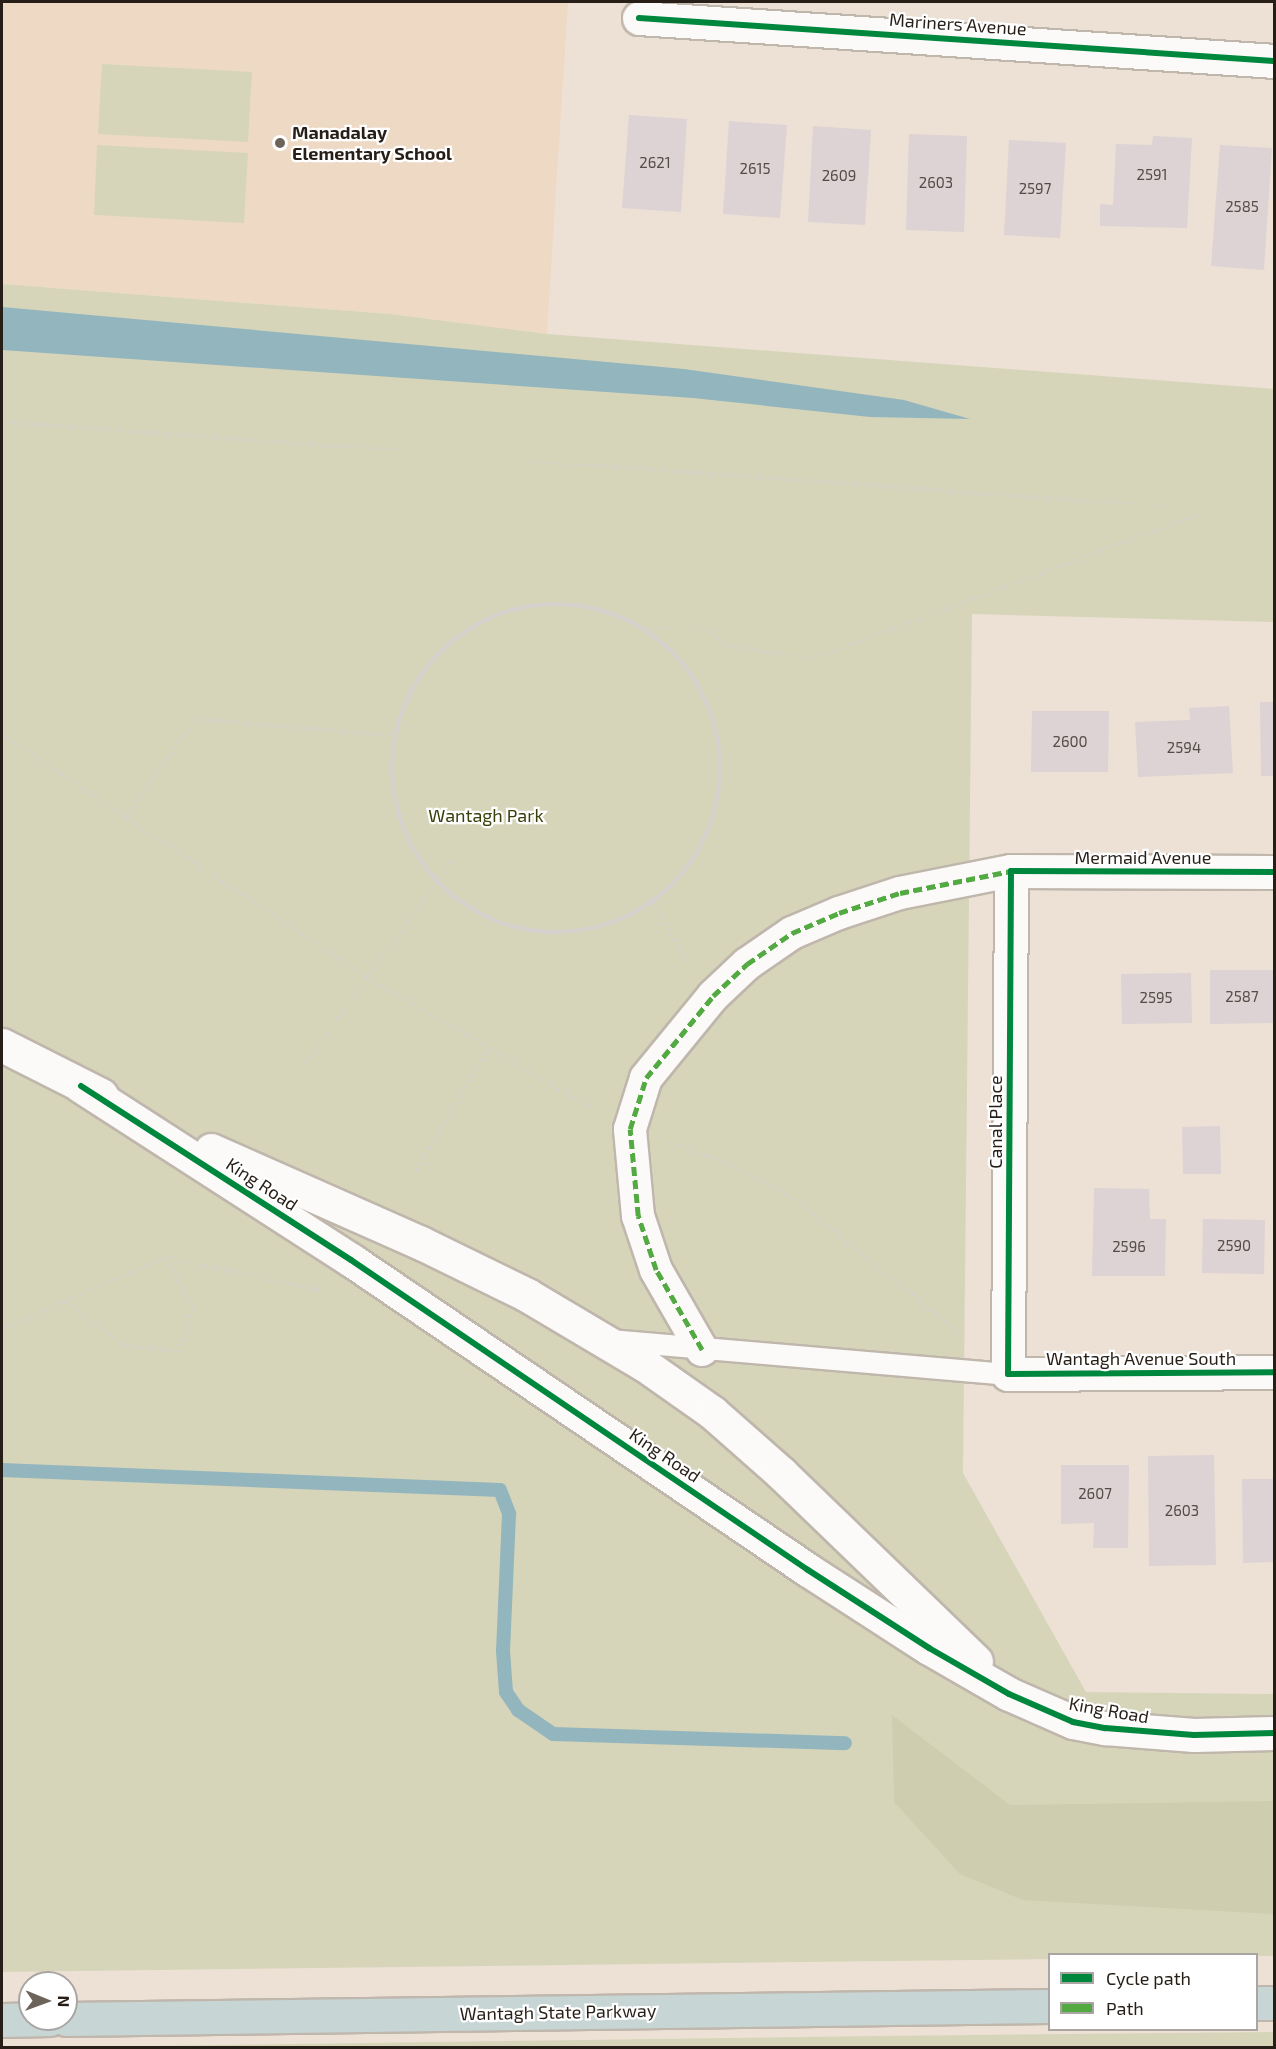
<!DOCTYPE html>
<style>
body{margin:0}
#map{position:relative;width:1276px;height:2049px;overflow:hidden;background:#ede1d5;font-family:"Exo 2",sans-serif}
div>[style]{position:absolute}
.built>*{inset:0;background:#eed9c5}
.green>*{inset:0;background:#d6d5ba}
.forest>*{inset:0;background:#cecdaf}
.water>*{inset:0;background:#93b5be}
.stream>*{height:14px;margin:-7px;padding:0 7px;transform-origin:7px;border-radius:7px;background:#93b5be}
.building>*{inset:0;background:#ddd2d4}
.path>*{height:4px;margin-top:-2px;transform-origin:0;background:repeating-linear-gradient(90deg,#d5d2ce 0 1.5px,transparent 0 6px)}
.path>.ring{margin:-2px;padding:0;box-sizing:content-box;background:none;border:4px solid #d5d2ce;border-radius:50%}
.roads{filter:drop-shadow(2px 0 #bfb6ac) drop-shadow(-2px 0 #bfb6ac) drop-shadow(0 2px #bfb6ac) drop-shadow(0 -2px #bfb6ac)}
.service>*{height:21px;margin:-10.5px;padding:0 10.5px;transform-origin:10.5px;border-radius:10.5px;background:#fcfaf9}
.pedestrian>*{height:32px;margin:-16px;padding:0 16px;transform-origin:16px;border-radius:16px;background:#fcfaf9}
.minor>*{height:33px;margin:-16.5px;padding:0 16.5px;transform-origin:16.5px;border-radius:16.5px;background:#fcfaf9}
.tertiary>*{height:33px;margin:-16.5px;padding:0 16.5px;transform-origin:16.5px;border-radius:16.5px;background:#fcfaf9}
.motorway>*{height:33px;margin:-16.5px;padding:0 16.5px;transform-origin:16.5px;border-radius:16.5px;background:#c8d5d5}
.quiet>*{height:4.5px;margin-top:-2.25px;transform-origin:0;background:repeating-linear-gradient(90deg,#53aa42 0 9px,transparent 0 13.5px)}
.cycleway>*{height:6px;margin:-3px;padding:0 3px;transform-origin:3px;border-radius:3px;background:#00873e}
.dots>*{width:16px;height:16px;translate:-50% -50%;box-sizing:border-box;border:3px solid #fff;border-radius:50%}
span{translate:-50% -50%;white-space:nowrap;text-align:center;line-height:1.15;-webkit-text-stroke:4.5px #fff;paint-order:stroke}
.number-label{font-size:15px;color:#544c46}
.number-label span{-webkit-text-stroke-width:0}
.street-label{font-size:18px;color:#271f17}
.poi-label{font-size:18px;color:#271f17;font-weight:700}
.left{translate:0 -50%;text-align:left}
.park-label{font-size:18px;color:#39400a}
.frame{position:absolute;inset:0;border:3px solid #271f17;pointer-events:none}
.legend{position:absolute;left:1048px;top:1953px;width:210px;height:78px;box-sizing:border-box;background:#fff;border:2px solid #a9a5a2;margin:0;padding:8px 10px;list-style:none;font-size:18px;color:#271f17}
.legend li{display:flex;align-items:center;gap:12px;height:30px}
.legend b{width:30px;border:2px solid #a9a5a2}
.north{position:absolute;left:18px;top:1971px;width:60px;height:60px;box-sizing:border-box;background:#fff;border:2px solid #a9a5a2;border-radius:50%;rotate:91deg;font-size:16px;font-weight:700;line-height:24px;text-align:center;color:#271f17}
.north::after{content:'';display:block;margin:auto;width:21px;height:27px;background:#6c635a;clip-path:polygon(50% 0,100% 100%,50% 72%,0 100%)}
</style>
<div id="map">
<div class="built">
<div style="clip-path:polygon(2px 2px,568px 2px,547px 334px,390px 314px,2px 284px)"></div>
</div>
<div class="green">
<div style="clip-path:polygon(102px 64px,252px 72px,248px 142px,98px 134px)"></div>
<div style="clip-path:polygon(97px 145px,248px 153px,244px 223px,94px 215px)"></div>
<div style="clip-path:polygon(2px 284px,390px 314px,547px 334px,1274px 389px,1274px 622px,972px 614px,963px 1473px,1086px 1692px,1274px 1694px,1274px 1956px,1050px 1954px,1049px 1959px,2px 1972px)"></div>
<div style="clip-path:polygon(1274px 2032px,1274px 2048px,73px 2047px,877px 2036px)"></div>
</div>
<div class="forest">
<div style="clip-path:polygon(892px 1715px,1010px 1805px,1274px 1801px,1274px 1914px,1023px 1900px,960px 1874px,894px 1802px)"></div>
</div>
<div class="water">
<div style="clip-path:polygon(2px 307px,684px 369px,904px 400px,970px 419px,870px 417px,693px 398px,2px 350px)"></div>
</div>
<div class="stream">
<div style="left:2px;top:1470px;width:498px;rotate:2.3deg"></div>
<div style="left:500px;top:1490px;width:26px;rotate:69deg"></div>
<div style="left:509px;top:1514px;width:137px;rotate:92.5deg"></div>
<div style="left:503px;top:1651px;width:41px;rotate:85.8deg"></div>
<div style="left:506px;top:1692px;width:22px;rotate:56deg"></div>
<div style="left:518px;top:1710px;width:42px;rotate:34.4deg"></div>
<div style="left:553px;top:1734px;width:292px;rotate:1.8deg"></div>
</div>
<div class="building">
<div style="clip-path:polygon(629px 115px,687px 119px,681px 212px,622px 208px)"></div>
<div style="clip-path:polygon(729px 121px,787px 125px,780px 218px,723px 214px)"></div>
<div style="clip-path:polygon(813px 126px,871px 130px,865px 225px,808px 222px)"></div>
<div style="clip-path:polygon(909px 134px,967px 136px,964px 232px,906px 230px)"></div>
<div style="clip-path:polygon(1153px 136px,1192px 138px,1187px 228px,1100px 226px,1100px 204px,1113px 205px,1116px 144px,1152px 145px)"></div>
<div style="clip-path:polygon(1009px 140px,1066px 143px,1060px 238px,1004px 235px)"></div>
<div style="clip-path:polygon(1220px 145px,1272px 148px,1264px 270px,1211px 266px)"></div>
<div style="clip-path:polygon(1260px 702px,1274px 702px,1274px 776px,1261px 776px)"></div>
<div style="clip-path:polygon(1229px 706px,1233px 773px,1138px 777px,1135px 722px,1190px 720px,1189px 708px)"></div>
<div style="clip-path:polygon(1032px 711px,1109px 711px,1108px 772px,1031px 772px)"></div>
<div style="clip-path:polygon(1210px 970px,1274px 970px,1274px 1023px,1210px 1024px)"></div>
<div style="clip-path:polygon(1191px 973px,1192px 1023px,1122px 1024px,1121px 974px)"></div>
<div style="clip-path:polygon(1220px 1126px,1221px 1174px,1183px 1174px,1182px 1127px)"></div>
<div style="clip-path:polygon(1094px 1188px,1149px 1189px,1150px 1219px,1166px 1219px,1165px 1276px,1092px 1276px)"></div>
<div style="clip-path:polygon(1203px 1219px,1265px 1220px,1264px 1274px,1202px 1273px)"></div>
<div style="clip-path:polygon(1214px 1455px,1216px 1565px,1149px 1566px,1148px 1456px)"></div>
<div style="clip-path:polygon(1061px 1465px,1129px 1465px,1128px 1548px,1093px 1548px,1094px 1523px,1061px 1524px)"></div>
<div style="clip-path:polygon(1242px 1479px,1274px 1479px,1274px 1562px,1243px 1563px)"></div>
</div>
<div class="path">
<div style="left:2px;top:422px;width:1275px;rotate:4.18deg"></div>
<div class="ring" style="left:392px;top:604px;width:324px;height:324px"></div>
<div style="left:645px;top:628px;width:52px;rotate:-4.4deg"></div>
<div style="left:697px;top:624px;width:37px;rotate:34deg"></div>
<div style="left:728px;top:645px;width:82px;rotate:10.5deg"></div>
<div style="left:809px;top:660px;width:426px;rotate:-20.5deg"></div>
<div style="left:2px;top:735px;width:437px;rotate:33.6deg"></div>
<div style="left:366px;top:977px;width:265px;rotate:30.1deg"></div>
<div style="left:125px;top:817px;width:121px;rotate:-54.1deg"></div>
<div style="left:196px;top:719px;width:199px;rotate:4.9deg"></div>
<div style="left:653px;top:903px;width:71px;rotate:58.8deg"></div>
<div style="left:302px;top:1068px;width:258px;rotate:-54.2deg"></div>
<div style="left:670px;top:1143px;width:60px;rotate:19.3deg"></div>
<div style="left:727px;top:1163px;width:77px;rotate:28.6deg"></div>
<div style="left:795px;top:1200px;width:215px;rotate:39deg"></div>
<div style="left:414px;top:1175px;width:145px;rotate:-59.7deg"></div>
<div style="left:66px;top:1302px;width:72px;rotate:36.6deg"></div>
<div style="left:124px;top:1345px;width:56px;rotate:7.1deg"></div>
<div style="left:180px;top:1352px;width:47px;rotate:-73.9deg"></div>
<div style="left:193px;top:1307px;width:57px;rotate:-119.2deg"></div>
<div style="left:2px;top:1329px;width:178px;rotate:-23.8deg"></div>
<div style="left:165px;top:1257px;width:162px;rotate:12.1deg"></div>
</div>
<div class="roads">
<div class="service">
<div style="left:611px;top:1340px;width:398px;rotate:4.9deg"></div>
</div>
<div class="pedestrian">
<div style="left:702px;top:1350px;width:92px;rotate:-119.9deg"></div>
<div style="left:656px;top:1270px;width:57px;rotate:-108.4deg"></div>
<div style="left:638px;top:1216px;width:87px;rotate:-95.3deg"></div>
<div style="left:630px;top:1129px;width:53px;rotate:-72.6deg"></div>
<div style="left:646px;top:1078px;width:106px;rotate:-50.7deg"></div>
<div style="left:713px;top:996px;width:47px;rotate:-43.3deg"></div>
<div style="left:747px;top:964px;width:55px;rotate:-34.6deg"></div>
<div style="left:792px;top:933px;width:51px;rotate:-23.1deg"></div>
<div style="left:839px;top:913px;width:64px;rotate:-18.2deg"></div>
<div style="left:900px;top:893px;width:113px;rotate:-11.2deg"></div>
</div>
<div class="minor">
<div style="left:639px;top:18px;width:636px;rotate:3.87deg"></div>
<div style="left:1274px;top:872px;width:263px;rotate:-179.8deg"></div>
<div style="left:1011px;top:871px;width:503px;rotate:90.34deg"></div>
<div style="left:1008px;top:1374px;width:266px;rotate:-0.4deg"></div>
</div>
<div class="tertiary">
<div style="left:2px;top:1045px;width:111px;rotate:26.8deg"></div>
<div style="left:81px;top:1086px;width:321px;rotate:32.8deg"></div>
<div style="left:351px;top:1260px;width:552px;rotate:34.15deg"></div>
<div style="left:808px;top:1570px;width:144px;rotate:32.8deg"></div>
<div style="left:929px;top:1648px;width:92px;rotate:29.9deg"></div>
<div style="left:1009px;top:1694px;width:70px;rotate:23.6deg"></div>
<div style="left:1073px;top:1722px;width:33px;rotate:11deg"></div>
<div style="left:1105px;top:1728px;width:89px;rotate:4.5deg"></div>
<div style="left:1194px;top:1735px;width:80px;rotate:-1.4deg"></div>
<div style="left:211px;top:1150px;width:230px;rotate:23.9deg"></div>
<div style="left:421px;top:1243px;width:118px;rotate:26.1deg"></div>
<div style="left:527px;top:1295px;width:137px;rotate:30.7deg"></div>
<div style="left:645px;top:1365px;width:83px;rotate:35.2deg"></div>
<div style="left:713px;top:1413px;width:91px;rotate:41.4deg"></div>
<div style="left:781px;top:1473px;width:271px;rotate:44deg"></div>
</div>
<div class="motorway">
<div style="left:1256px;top:2003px;width:18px"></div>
<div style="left:66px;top:2019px;width:984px;rotate:-0.76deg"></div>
<div style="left:2px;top:2020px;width:48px;rotate:-1.2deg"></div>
</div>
</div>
<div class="quiet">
<div style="left:702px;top:1350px;width:92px;rotate:-119.9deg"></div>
<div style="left:656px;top:1270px;width:57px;rotate:-108.4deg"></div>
<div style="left:638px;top:1216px;width:87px;rotate:-95.3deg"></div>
<div style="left:630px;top:1129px;width:53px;rotate:-72.6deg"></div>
<div style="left:646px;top:1078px;width:106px;rotate:-50.7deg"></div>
<div style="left:713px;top:996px;width:47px;rotate:-43.3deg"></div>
<div style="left:747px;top:964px;width:55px;rotate:-34.6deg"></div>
<div style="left:792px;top:933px;width:51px;rotate:-23.1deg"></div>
<div style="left:839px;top:913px;width:64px;rotate:-18.2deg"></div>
<div style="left:900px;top:893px;width:113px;rotate:-11.2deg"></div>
</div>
<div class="cycleway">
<div style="left:639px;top:18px;width:636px;rotate:3.87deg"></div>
<div style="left:1274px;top:872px;width:263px;rotate:-179.8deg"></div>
<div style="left:1011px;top:871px;width:503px;rotate:90.34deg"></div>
<div style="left:1008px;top:1374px;width:266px;rotate:-0.4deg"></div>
<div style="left:81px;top:1086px;width:321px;rotate:32.8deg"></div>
<div style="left:351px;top:1260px;width:552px;rotate:34.15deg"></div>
<div style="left:808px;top:1570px;width:144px;rotate:32.8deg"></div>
<div style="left:929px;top:1648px;width:92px;rotate:29.9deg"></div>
<div style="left:1009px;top:1694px;width:70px;rotate:23.6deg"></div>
<div style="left:1073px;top:1722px;width:33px;rotate:11deg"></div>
<div style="left:1105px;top:1728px;width:89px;rotate:4.5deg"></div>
<div style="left:1194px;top:1735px;width:80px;rotate:-1.4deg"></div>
</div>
<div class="dots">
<div style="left:280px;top:143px;background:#6c635a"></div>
</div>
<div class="number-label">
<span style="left:655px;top:163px">2621</span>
<span style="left:755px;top:169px">2615</span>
<span style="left:1152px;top:175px">2591</span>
<span style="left:839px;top:176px">2609</span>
<span style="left:936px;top:183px">2603</span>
<span style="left:1035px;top:189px">2597</span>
<span style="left:1242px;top:207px">2585</span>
<span style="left:1070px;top:742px">2600</span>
<span style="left:1184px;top:748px">2594</span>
<span style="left:1242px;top:997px">2587</span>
<span style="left:1156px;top:998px">2595</span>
<span style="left:1234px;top:1246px">2590</span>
<span style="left:1129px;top:1247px">2596</span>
<span style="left:1095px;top:1494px">2607</span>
<span style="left:1182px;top:1511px">2603</span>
</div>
<div class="street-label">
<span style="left:958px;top:24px;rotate:4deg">Mariners Avenue</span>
<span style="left:1143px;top:857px">Mermaid Avenue</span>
<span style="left:995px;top:1122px;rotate:-90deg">Canal Place</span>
<span style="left:262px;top:1184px;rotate:33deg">King Road</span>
<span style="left:1141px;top:1358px">Wantagh Avenue South</span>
<span style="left:665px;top:1455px;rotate:34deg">King Road</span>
<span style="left:1109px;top:1710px;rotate:10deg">King Road</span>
<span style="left:558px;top:2012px;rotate:-1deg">Wantagh State Parkway</span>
</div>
<div class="poi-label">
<span class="left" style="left:292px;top:143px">Manadalay<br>Elementary School</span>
</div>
<div class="park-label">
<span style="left:486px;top:815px">Wantagh Park</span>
</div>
<div class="frame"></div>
<ul class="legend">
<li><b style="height:8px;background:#00873e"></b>Cycle path</li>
<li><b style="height:8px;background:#53aa42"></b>Path</li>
</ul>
<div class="north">N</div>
</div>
